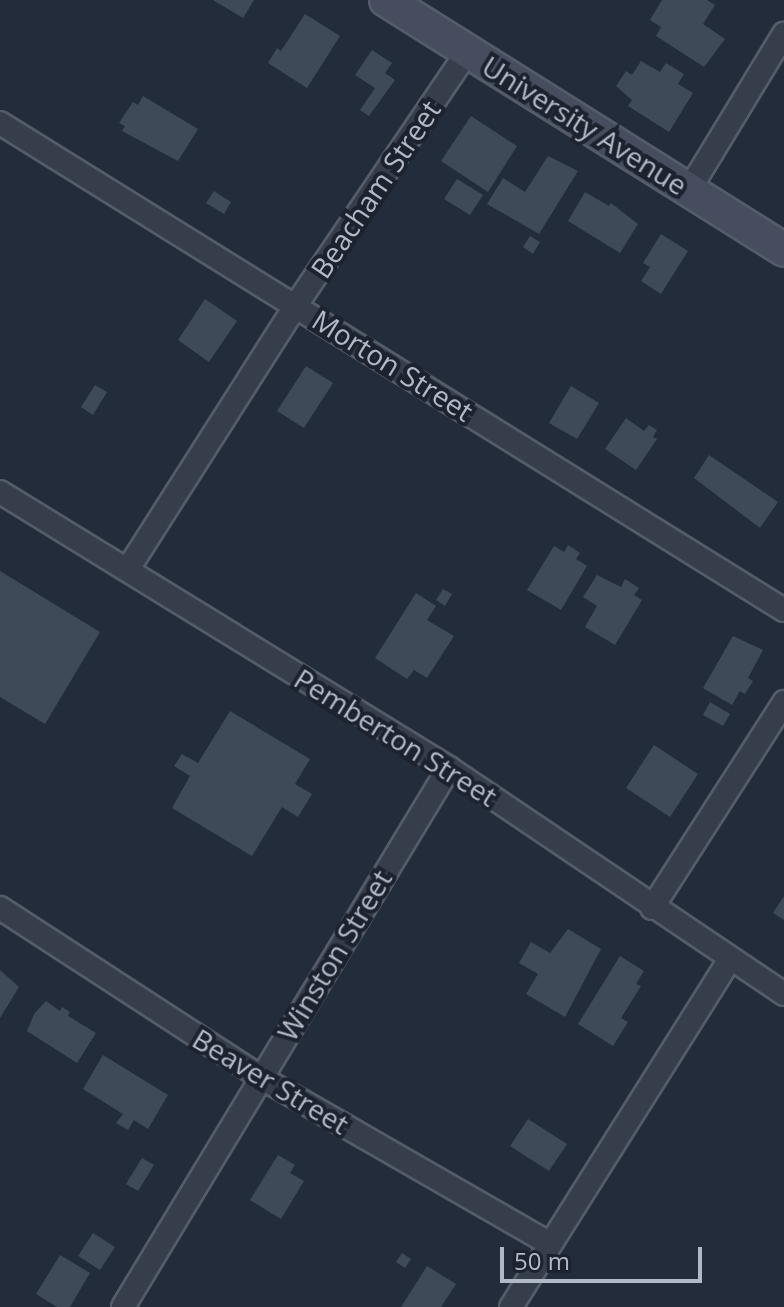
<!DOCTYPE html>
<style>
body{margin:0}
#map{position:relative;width:784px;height:1307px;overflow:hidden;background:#232c3a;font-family:"Open Sans",sans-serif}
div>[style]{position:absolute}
.building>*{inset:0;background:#3f4a59}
.roads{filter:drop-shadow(2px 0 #555c69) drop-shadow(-2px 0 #555c69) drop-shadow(0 2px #555c69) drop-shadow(0 -2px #555c69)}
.street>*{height:22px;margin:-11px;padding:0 11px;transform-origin:11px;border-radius:11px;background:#373e4b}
.secondary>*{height:32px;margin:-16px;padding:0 16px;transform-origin:16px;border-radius:16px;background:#454d5e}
span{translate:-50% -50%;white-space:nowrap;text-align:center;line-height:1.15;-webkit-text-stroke:8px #1c232f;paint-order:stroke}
.street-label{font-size:28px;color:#b2b9c6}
.scale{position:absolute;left:500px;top:1247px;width:202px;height:36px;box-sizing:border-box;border:4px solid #b2b9c6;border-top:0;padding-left:10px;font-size:24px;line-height:28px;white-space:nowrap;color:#b2b9c6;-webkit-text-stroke:6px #1c232f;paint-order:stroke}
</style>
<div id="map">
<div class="building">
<div style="clip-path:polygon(213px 0,254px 0,243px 18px)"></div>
<div style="clip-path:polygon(662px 0,707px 0,715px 5px,703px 24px,725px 39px,704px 67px,656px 36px,661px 27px,650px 20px)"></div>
<div style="clip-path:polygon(305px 14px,340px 36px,307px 88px,268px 63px,277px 48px,281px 51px)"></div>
<div style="clip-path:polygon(372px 50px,392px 63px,385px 73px,395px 80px,369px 116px,360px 110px,375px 88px,355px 75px)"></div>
<div style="clip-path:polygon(641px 61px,660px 72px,666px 63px,684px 74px,678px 84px,693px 93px,669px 132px,628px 106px,632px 100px,616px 86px,626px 71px,632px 75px)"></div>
<div style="clip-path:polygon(143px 96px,198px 129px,178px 161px,122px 131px,125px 126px,119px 123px,133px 102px,138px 105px)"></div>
<div style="clip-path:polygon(471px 116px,517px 146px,488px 192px,441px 161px)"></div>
<div style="clip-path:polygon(548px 156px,578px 171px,539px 234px,487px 204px,503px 178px,525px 192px)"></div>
<div style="clip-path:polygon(457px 179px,483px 195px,470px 215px,444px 199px)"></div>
<div style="clip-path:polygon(214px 191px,231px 202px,224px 214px,206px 203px)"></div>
<div style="clip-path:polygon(585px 192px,609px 206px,611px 203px,638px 224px,620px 253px,568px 221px)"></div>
<div style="clip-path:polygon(661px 234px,688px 251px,661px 294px,641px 281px,650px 267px,643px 263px)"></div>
<div style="clip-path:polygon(530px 236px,540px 242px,533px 254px,523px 247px)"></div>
<div style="clip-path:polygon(205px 299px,237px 321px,209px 362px,178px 340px)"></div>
<div style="clip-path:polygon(306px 366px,333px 383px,304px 428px,277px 411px)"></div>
<div style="clip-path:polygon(95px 385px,107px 392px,93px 415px,81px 407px)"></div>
<div style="clip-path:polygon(571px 386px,599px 403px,577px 439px,549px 423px)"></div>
<div style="clip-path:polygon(626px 418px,644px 431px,649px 425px,657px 430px,653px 437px,657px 439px,636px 470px,605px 449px)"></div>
<div style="clip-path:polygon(709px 455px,778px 502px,760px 528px,694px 478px)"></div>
<div style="clip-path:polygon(568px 545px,580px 553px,576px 559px,587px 566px,561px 610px,527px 590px,554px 546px,564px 552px)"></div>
<div style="clip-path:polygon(0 571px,100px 632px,45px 724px,0 697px)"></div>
<div style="clip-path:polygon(597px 575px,621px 587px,625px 579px,639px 588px,634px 595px,642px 600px,615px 645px,585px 627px,597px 606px,583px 597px)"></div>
<div style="clip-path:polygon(443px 589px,452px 594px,445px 606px,436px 600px)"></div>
<div style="clip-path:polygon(416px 593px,436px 606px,427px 620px,454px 636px,427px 678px,414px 670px,407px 679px,375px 658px)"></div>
<div style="clip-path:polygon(733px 636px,763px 650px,748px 678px,753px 681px,745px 694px,740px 691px,732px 705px,703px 688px)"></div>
<div style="clip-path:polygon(710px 702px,730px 714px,723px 726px,703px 715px)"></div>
<div style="clip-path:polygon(230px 711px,310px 759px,295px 784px,312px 794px,298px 817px,282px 807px,252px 856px,172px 808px,190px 776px,174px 766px,182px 754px,198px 763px)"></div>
<div style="clip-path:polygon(654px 745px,698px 774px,670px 817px,626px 788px)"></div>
<div style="clip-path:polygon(784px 896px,784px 920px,773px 913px)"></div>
<div style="clip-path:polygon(568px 929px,601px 949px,565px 1017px,526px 994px,538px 974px,519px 963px,531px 942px,550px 953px)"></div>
<div style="clip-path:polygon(620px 956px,644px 971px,636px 984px,641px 986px,621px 1018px,628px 1022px,613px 1046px,578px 1024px)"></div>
<div style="clip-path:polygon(0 970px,19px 987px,0 1018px)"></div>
<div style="clip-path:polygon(46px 1001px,60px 1011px,62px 1007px,70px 1012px,68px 1016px,96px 1033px,77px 1063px,27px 1031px,34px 1014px)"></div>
<div style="clip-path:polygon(103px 1055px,168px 1095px,148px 1129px,134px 1120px,128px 1130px,116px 1123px,123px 1114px,83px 1089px)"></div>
<div style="clip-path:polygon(528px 1119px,567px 1144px,549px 1171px,510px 1146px)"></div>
<div style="clip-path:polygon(278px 1155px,295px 1165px,290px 1173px,304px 1181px,281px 1219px,250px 1200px)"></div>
<div style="clip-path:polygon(142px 1158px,154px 1165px,138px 1191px,126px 1184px)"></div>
<div style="clip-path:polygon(93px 1233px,115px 1247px,100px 1270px,78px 1256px)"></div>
<div style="clip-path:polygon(402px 1253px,411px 1259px,405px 1268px,396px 1262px)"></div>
<div style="clip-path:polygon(60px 1255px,90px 1273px,70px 1307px,57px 1307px,36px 1294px)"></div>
<div style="clip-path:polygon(427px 1266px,456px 1284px,441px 1307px,401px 1307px)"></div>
</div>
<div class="roads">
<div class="street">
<div style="left:0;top:123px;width:923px;rotate:31.85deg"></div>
<div style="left:689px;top:190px;width:183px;rotate:-58.7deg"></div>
<div style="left:0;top:492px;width:527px;rotate:31.58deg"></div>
<div style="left:449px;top:768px;width:404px;rotate:34deg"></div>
<div style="left:128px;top:569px;width:313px;rotate:-57.5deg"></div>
<div style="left:296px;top:305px;width:305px;rotate:-55.9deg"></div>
<div style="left:0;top:908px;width:310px;rotate:33deg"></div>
<div style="left:260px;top:1077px;width:333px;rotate:29.9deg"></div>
<div style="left:652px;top:908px;width:245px;rotate:-57.3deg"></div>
<div style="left:123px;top:1307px;width:630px;rotate:-58.83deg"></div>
<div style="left:511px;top:1307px;width:411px;rotate:-57.8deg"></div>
</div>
<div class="secondary">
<div style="left:386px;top:0;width:470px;rotate:32.1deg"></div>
</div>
</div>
<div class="street-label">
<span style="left:585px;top:125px;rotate:32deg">University Avenue</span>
<span style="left:375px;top:189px;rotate:-56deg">Beacham Street</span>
<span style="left:393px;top:365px;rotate:32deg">Morton Street</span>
<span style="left:396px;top:737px;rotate:32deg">Pemberton Street</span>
<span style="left:334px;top:955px;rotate:-59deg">Winston Street</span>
<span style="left:271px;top:1081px;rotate:31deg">Beaver Street</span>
</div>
<div class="scale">50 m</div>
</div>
